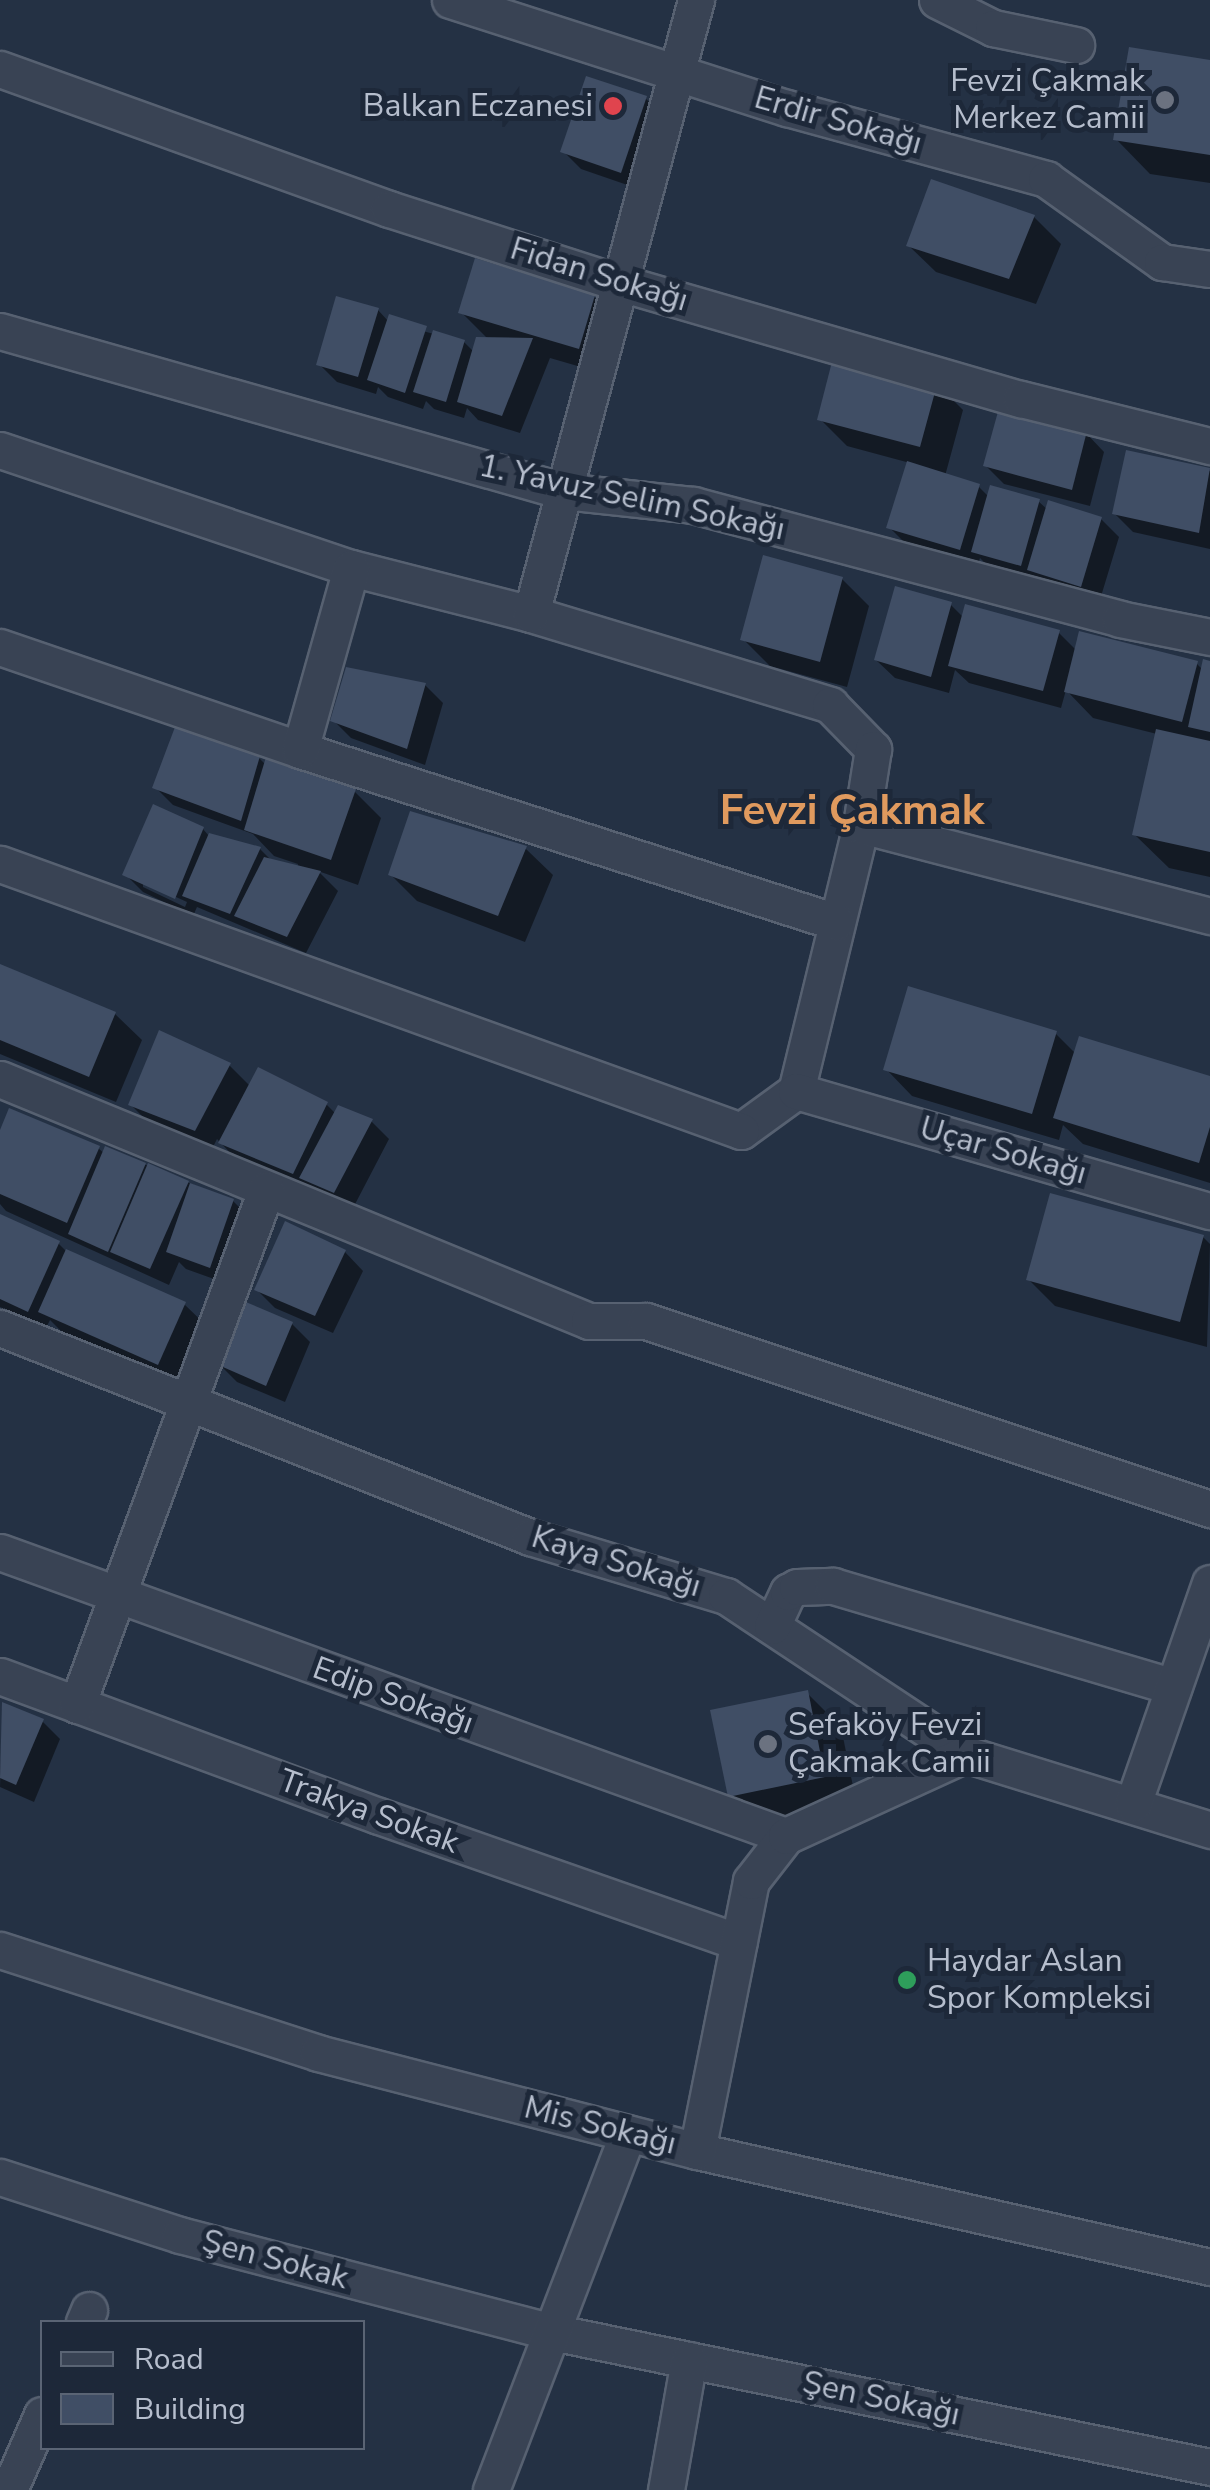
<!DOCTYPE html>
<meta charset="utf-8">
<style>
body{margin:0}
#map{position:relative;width:1210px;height:2490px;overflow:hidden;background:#243144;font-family:"Nunito Sans",sans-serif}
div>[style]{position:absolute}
.shadow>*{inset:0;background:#0007}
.building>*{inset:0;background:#404e65}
.roads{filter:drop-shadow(2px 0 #576171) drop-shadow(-2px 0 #576171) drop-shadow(0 2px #576171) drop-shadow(0 -2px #576171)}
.street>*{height:35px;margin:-17.5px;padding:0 17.5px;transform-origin:17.5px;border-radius:17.5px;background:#394354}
.dots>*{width:28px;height:28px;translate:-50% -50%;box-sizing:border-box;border:5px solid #1d2839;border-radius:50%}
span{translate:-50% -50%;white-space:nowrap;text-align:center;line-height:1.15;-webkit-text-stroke:10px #1d2839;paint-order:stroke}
.poi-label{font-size:32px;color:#b6becd}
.right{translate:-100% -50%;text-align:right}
.left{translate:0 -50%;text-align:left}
.street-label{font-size:32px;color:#b6becd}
.district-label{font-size:42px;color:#e09a5e;font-weight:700}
.legend{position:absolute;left:40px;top:2320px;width:325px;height:130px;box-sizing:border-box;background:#1d2839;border:2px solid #5a6474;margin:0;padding:12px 18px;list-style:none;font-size:30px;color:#b6becd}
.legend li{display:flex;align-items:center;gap:20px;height:50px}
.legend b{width:50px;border:2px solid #5a6474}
</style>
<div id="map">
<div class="shadow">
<div style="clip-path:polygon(1210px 62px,1210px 183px,1150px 174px,1116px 139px)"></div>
<div style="clip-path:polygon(645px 98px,664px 116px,639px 189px,581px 169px,563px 151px)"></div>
<div style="clip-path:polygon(1034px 217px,1061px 244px,1036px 304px,936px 272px,909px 246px)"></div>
<div style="clip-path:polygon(594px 297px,621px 324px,605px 374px,550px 358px,520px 433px,478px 420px,467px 408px,464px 418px,434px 409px,426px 401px,423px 409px,388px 397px,378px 387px,376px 394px,337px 382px,319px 364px,378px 310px,389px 322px,464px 342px,474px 352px,488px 339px,461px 312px)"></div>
<div style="clip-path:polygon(936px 383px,963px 410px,945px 476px,978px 486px,989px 497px,1038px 501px,1048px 510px,1101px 519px,1119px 537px,1099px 603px,1048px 587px,1039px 579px,1038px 583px,992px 570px,980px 558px,977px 567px,907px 545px,889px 527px,910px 463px,847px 446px,820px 419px)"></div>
<div style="clip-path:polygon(1086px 433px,1104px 452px,1090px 506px,1004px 484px,986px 466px)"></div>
<div style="clip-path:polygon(1128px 453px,1210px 471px,1210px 549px,1133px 532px,1114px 513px)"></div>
<div style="clip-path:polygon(842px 579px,869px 606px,847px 687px,770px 666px,743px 639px)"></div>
<div style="clip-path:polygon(950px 604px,964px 618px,1058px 632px,1077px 651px,1197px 664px,1203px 670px,1210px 663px,1210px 877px,1169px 868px,1134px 834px,1157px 734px,1093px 718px,1066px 690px,1061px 708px,969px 683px,955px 670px,949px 693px,895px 678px,876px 660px)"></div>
<div style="clip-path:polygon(425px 685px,443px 703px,425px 765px,351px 738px,333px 720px)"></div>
<div style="clip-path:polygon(evenodd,259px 758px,266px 765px,354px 791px,381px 818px,358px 885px,318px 871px,338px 891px,306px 953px,197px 907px,193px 916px,143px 892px,125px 874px,203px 829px,209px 836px,260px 849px,273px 862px,297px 868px,298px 864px,274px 856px,253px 834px,173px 805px,155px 787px,259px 758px,143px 882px,187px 902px,185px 907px,143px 887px,143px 882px)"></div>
<div style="clip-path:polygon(412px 814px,526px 849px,553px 875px,525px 942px,417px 901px,390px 874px)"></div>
<div style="clip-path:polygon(0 966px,115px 1014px,142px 1040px,116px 1102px,0 1054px)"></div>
<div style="clip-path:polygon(1055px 1033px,1076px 1054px,1210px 1079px,1210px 1183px,1083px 1144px,1063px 1125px,1059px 1140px,912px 1096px,886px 1069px)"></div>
<div style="clip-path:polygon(229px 1065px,250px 1086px,326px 1104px,336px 1114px,371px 1121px,389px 1139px,352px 1210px,312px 1188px,238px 1161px,217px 1139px,213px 1147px,149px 1123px,131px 1105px)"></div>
<div style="clip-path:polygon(0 1136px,98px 1148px,105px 1154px,107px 1149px,233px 1201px,251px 1219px,228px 1284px,186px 1269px,179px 1262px,169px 1285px,6px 1211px,0 1204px)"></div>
<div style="clip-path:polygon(0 1217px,58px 1243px,69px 1254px,184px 1304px,211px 1330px,185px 1390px,68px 1338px,50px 1320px,46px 1328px,0 1307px)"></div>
<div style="clip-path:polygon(1203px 1237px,1210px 1244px,1207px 1347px,1055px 1306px,1028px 1279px)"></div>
<div style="clip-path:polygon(345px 1252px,363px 1271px,333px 1333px,275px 1308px,257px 1290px)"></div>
<div style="clip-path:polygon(292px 1324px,310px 1342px,285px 1402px,237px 1382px,219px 1364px)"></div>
<div style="clip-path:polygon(807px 1693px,841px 1727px,858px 1811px,765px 1831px,730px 1796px)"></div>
<div style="clip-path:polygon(3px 1705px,42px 1721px,60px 1739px,34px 1802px,0 1787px)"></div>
</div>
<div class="building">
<div style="clip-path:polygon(1129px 47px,1210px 60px,1210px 155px,1113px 140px)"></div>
<div style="clip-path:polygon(586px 76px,647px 96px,621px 173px,560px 152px)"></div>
<div style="clip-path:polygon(931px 179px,1035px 215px,1009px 279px,906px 246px)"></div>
<div style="clip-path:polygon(475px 258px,595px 295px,579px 349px,458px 313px)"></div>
<div style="clip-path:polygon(336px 296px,379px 308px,358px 377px,316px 365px)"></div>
<div style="clip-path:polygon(389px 314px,427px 326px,405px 393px,367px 380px)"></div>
<div style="clip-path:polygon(433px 330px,465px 340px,446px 402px,413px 392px)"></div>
<div style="clip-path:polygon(476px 337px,533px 338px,502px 416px,457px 402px)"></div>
<div style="clip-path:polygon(834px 354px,938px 381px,920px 447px,817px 420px)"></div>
<div style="clip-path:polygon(999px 408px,1087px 431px,1072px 490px,983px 466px)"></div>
<div style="clip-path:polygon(1126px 450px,1210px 468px,1199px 533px,1112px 514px)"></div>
<div style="clip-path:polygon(907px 461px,980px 484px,960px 550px,886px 528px)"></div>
<div style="clip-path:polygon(990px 485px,1040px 499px,1021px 566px,971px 552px)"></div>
<div style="clip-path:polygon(1048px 500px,1102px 517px,1081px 587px,1027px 570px)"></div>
<div style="clip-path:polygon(763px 555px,843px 577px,820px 662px,740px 640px)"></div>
<div style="clip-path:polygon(895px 586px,952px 602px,931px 677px,874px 660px)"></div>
<div style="clip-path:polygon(965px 604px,1060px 630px,1043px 691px,948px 666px)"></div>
<div style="clip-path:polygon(1079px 631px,1198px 661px,1182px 722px,1064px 692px)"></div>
<div style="clip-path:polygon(1203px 659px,1210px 661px,1210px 732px,1188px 727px)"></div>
<div style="clip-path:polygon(346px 667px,426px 683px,407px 749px,330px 721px)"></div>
<div style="clip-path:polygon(175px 727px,260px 756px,241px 821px,152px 788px)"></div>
<div style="clip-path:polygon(1156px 729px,1210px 741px,1210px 852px,1132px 835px)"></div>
<div style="clip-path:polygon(266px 757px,356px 789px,331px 860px,244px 830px)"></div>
<div style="clip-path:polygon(153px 804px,204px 827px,175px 899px,122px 875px)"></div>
<div style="clip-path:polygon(410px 811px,527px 846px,498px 916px,388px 875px)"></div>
<div style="clip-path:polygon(209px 833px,261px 847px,230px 914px,182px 896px)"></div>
<div style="clip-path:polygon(264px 857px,321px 871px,287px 937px,234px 916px)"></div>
<div style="clip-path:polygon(0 964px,116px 1012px,89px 1077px,0 1040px)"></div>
<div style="clip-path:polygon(908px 986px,1057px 1031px,1032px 1114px,883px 1070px)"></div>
<div style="clip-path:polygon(159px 1030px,231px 1063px,195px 1131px,128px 1105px)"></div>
<div style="clip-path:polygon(1079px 1036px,1210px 1076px,1210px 1127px,1199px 1163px,1053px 1118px)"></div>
<div style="clip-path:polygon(258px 1067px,328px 1102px,293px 1174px,218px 1143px)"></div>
<div style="clip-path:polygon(338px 1105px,373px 1119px,334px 1193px,299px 1178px)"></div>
<div style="clip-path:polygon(9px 1108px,100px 1146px,67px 1223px,0 1194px,0 1130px)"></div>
<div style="clip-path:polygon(105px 1146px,146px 1163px,108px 1252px,68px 1234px)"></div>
<div style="clip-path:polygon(148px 1163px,189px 1181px,150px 1269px,110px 1252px)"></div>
<div style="clip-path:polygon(190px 1183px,234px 1199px,210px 1268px,166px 1252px)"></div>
<div style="clip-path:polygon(1050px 1193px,1204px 1235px,1180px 1322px,1026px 1280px)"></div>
<div style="clip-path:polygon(0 1214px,60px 1241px,28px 1312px,0 1299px)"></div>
<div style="clip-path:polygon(285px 1221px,346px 1250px,315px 1316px,254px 1290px)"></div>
<div style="clip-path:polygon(66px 1249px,186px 1302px,158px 1365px,38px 1312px)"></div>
<div style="clip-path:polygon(241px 1300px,293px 1322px,266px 1386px,216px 1364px)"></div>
<div style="clip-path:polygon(808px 1690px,825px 1777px,728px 1797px,710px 1710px)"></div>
<div style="clip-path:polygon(2px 1702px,44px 1719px,16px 1785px,0 1778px)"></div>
</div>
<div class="roads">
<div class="street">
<div style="left:450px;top:0;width:354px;rotate:17.8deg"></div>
<div style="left:787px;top:108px;width:269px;rotate:15.3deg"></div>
<div style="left:1046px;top:179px;width:143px;rotate:35.6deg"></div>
<div style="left:1162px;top:262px;width:49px;rotate:8.3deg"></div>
<div style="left:937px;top:0;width:63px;rotate:26.6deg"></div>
<div style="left:993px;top:28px;width:85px;rotate:11.6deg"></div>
<div style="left:0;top:69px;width:413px;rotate:19.8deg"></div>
<div style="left:389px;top:209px;width:239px;rotate:17.8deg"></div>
<div style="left:617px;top:282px;width:421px;rotate:16.2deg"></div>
<div style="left:1021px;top:399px;width:195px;rotate:14deg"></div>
<div style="left:0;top:331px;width:585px;rotate:15.86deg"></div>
<div style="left:563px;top:491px;width:131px;rotate:6.1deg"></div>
<div style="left:693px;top:505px;width:442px;rotate:14.9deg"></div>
<div style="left:1120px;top:619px;width:92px;rotate:11.3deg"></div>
<div style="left:0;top:450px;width:370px;rotate:18.6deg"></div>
<div style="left:351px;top:568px;width:186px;rotate:14.3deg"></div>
<div style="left:531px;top:614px;width:313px;rotate:16.9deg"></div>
<div style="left:830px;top:705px;width:62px;rotate:45.7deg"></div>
<div style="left:873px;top:749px;width:77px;rotate:99deg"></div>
<div style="left:861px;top:825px;width:274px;rotate:103.7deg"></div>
<div style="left:796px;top:1091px;width:68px;rotate:144deg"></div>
<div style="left:741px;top:1131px;width:788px;rotate:-160.18deg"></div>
<div style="left:531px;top:614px;width:636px;rotate:-74.96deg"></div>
<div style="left:0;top:647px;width:317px;rotate:18.9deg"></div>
<div style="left:300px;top:750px;width:563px;rotate:17.79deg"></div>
<div style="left:300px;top:750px;width:189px;rotate:-74.3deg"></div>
<div style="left:861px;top:825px;width:361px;rotate:14.6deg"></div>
<div style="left:0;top:1079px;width:637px;rotate:22.34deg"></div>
<div style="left:589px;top:1321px;width:57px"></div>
<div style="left:646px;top:1321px;width:595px;rotate:18.43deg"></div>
<div style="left:796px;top:1091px;width:431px;rotate:16.2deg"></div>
<div style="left:0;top:1328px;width:570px;rotate:21.52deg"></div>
<div style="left:530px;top:1537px;width:205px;rotate:16.8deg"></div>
<div style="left:726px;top:1596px;width:287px;rotate:33.5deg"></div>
<div style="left:965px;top:1754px;width:257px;rotate:17.2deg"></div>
<div style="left:0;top:1552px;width:836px;rotate:19.87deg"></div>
<div style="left:772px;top:1626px;width:38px;rotate:-65deg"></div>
<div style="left:788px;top:1592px;width:10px;rotate:-29deg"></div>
<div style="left:797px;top:1587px;width:36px;rotate:-2deg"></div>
<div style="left:833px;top:1586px;width:355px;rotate:16.5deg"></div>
<div style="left:0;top:1676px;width:404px;rotate:20.3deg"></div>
<div style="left:379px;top:1816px;width:381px;rotate:19.3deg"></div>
<div style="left:77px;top:1705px;width:549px;rotate:-69.85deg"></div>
<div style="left:1133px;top:1804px;width:234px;rotate:-70.8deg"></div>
<div style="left:0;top:1950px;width:334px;rotate:17.9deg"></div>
<div style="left:318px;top:2053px;width:391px;rotate:14.5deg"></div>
<div style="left:697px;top:2151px;width:526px;rotate:12.74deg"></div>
<div style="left:697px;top:2151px;width:275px;rotate:-78.7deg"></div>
<div style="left:751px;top:1881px;width:57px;rotate:-52.1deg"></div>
<div style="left:786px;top:1836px;width:197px;rotate:-24.6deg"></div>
<div style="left:0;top:2177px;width:189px;rotate:17.9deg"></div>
<div style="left:180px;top:2235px;width:384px;rotate:14.6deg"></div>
<div style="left:552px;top:2332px;width:672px;rotate:11.59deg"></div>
<div style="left:84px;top:2322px;width:13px;rotate:-67deg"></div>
<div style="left:9px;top:2490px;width:82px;rotate:-66.3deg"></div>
<div style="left:491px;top:2490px;width:382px;rotate:-69deg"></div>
<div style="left:666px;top:2490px;width:132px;rotate:-80deg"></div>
</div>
</div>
<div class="dots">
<div style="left:1165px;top:100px;background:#6b7280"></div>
<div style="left:613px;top:106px;background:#e0444e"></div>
<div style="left:768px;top:1744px;background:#6b7280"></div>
<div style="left:907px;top:1980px;background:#2e9e5b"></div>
</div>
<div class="poi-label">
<span class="right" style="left:1145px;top:100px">Fevzi Çakmak<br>Merkez Camii</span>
<span class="right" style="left:593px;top:106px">Balkan Eczanesi</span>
<span class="left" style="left:788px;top:1744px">Sefaköy Fevzi<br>Çakmak Camii</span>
<span class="left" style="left:927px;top:1980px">Haydar Aslan<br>Spor Kompleksi</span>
</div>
<div class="street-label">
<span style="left:838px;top:121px;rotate:16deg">Erdir Sokağı</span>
<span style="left:599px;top:275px;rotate:17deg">Fidan Sokağı</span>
<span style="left:632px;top:498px;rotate:12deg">1. Yavuz Selim Sokağı</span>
<span style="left:1003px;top:1151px;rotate:16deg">Uçar Sokağı</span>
<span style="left:616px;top:1562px;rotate:17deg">Kaya Sokağı</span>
<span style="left:393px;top:1696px;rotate:20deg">Edip Sokağı</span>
<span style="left:369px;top:1812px;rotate:20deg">Trakya Sokak</span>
<span style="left:600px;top:2126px;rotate:14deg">Mis Sokağı</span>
<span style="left:275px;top:2260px;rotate:15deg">Şen Sokak</span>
<span style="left:881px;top:2399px;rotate:12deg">Şen Sokağı</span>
</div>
<div class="district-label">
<span style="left:852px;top:811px">Fevzi Çakmak</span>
</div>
<ul class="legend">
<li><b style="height:12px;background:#394354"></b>Road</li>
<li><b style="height:28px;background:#404e65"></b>Building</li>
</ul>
</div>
